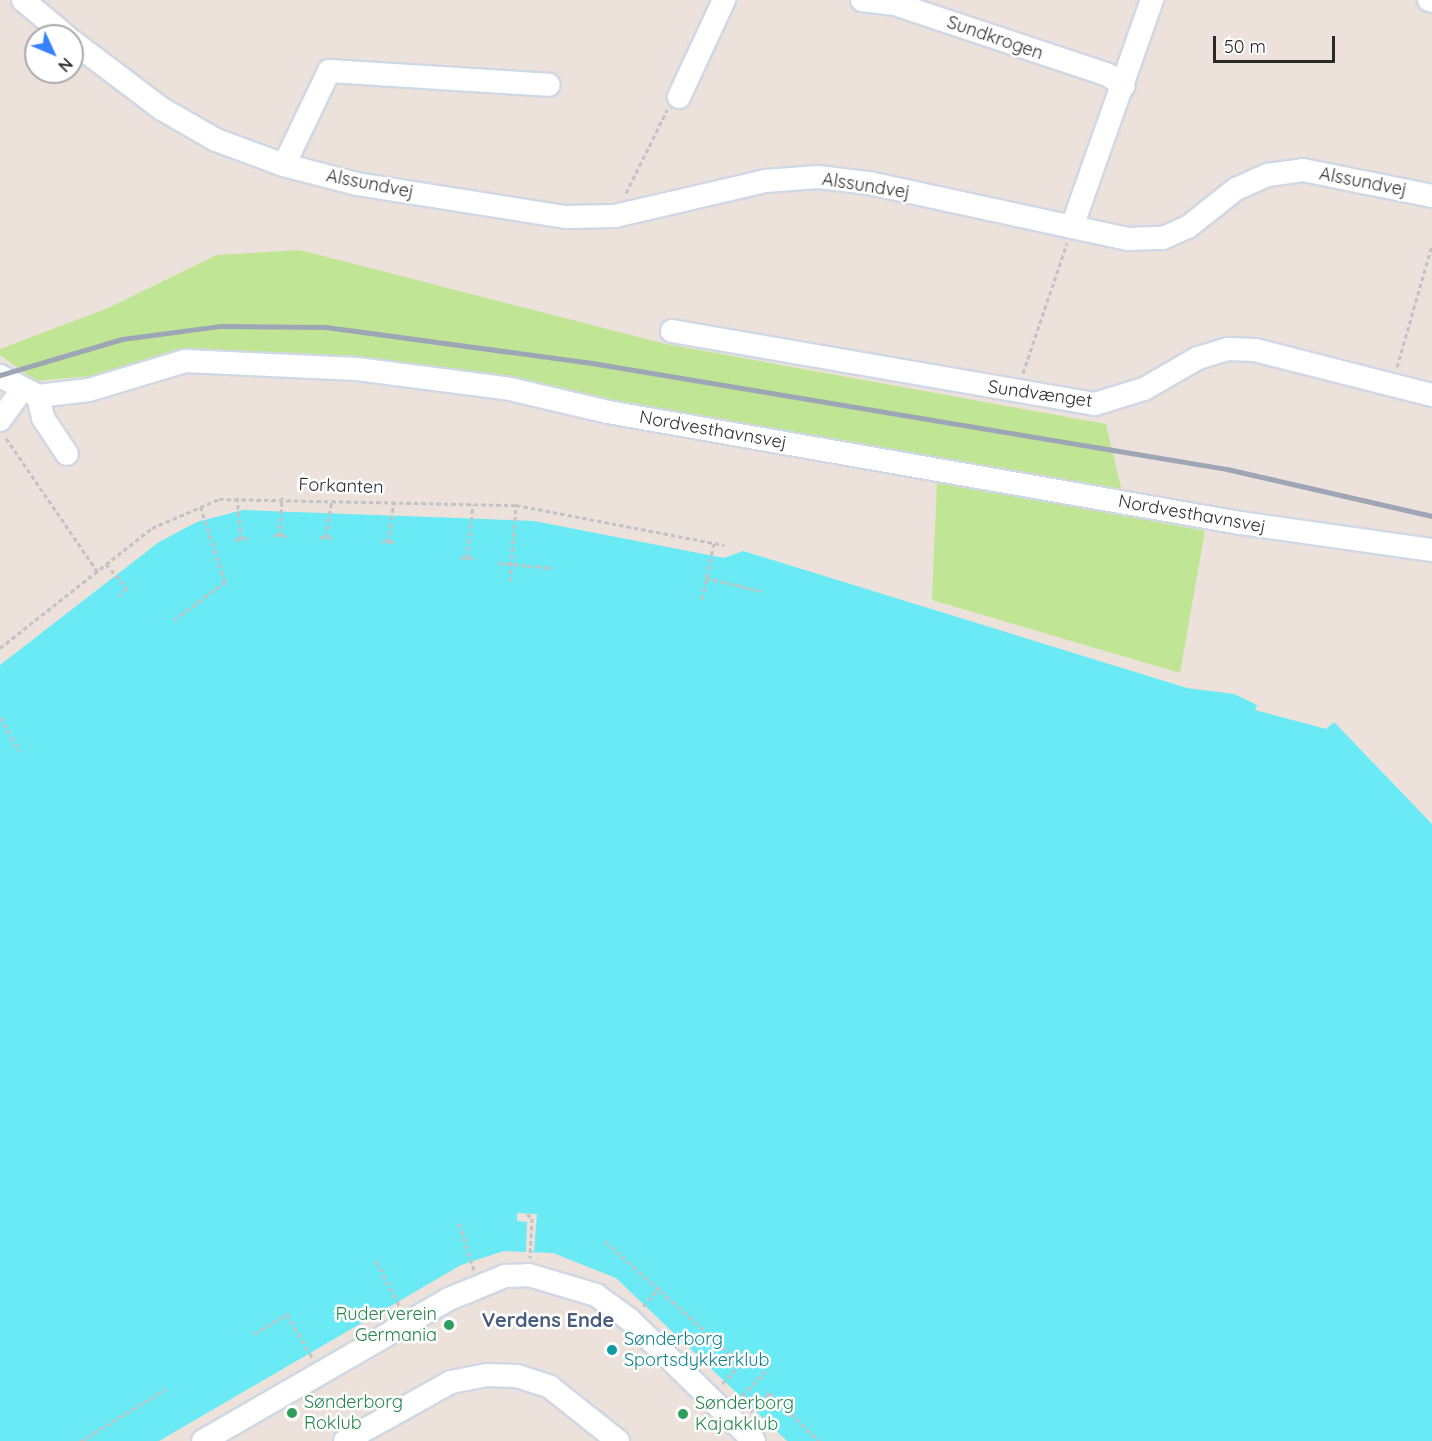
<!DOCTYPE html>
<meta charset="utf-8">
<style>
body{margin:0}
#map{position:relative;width:1432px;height:1441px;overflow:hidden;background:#ede2db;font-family:Quicksand,sans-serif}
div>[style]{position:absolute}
.green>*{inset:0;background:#c0e695}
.water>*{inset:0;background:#69eaf4}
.pier>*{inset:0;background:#ede2db}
.path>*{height:3px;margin-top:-1.5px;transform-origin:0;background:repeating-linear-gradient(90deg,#c3c3c3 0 4.5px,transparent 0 7.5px)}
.roads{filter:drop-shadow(2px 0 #d0d8e4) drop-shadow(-2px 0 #d0d8e4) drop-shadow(0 2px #d0d8e4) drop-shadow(0 -2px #d0d8e4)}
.minor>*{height:22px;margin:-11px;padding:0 11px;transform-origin:11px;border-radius:11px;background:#fff}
.rail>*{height:4.5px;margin:-2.25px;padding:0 2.25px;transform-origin:2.25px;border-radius:2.25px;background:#9ea6b5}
.dots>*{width:16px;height:16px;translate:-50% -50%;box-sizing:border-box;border:3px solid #fff;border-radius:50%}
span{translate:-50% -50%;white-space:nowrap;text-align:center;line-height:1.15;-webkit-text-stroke:5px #fff;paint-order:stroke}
.street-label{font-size:18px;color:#2a2a2a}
.leisure-label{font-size:18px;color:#27864d}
.right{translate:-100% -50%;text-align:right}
.left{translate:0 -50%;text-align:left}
.culture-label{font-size:18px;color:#0d838f}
.neighbourhood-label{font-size:20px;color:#485c7d;font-weight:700}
.north{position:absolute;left:24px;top:24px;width:60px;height:60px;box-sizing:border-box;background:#fff;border:2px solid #aaa;border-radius:50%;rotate:134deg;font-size:16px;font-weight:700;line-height:24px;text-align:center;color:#2a2a2a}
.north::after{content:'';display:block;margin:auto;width:21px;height:27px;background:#3682ff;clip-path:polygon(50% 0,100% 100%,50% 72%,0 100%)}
.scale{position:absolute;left:1213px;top:36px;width:122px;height:27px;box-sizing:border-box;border:3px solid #2a2a2a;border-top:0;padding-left:8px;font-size:18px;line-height:21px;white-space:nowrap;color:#2a2a2a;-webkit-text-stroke:4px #fff;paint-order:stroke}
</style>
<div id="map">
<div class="green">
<div style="clip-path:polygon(300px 250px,666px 344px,1106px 424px,1122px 492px,364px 358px,186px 351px,90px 376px,36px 381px,0 355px,0 349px,108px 308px,217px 255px)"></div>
<div style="clip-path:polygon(937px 481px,1205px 531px,1180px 673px,932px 600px)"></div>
</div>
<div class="water">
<div style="clip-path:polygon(243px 510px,534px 521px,724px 558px,743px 551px,1187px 688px,1234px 694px,1257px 705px,1255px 710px,1326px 729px,1334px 722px,1432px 824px,1432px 1441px,787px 1441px,616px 1278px,553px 1253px,504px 1251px,461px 1265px,159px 1441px,0 1441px,0 665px,159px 542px,197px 522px)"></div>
</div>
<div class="pier">
<div style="clip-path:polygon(517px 1213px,537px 1214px,534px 1251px,526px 1252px,527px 1222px,517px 1221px)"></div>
</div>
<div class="path">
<div style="left:626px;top:193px;width:93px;rotate:-63.7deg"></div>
<div style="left:1397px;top:367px;width:127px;rotate:-74deg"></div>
<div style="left:1023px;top:373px;width:137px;rotate:-71.3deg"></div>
<div style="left:6px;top:438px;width:161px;rotate:55.6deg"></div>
<div style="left:237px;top:497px;width:42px;rotate:84.6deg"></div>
<div style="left:274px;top:535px;width:12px;rotate:5deg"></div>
<div style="left:280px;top:536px;width:39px;rotate:-87deg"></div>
<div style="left:320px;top:537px;width:12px;rotate:5deg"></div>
<div style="left:326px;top:537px;width:38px;rotate:-81deg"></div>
<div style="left:235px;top:540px;width:13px;rotate:-9deg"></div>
<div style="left:382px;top:541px;width:12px;rotate:5deg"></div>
<div style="left:388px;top:542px;width:41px;rotate:-81.7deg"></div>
<div style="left:461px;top:557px;width:6px;rotate:9deg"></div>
<div style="left:467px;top:558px;width:54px;rotate:-83.7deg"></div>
<div style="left:467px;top:558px;width:8px"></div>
<div style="left:499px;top:563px;width:54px;rotate:5.3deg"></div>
<div style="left:106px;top:564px;width:32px;rotate:49deg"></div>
<div style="left:127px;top:588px;width:11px;rotate:135deg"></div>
<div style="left:706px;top:578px;width:57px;rotate:13.1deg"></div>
<div style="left:510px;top:581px;width:76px;rotate:-85.5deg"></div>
<div style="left:702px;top:599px;width:57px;rotate:-77.9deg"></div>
<div style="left:174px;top:620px;width:64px;rotate:-36.7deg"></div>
<div style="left:225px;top:582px;width:81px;rotate:-108deg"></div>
<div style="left:0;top:648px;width:194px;rotate:-38.3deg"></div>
<div style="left:152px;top:528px;width:73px;rotate:-23.4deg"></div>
<div style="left:219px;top:499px;width:297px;rotate:1.2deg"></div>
<div style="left:516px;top:505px;width:212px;rotate:10.9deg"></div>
<div style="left:0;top:717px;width:40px;rotate:60.3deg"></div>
<div style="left:527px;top:1214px;width:6px;rotate:39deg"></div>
<div style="left:532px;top:1218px;width:40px;rotate:92.9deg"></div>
<div style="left:459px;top:1223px;width:49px;rotate:72.3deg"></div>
<div style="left:605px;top:1241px;width:183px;rotate:42.1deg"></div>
<div style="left:741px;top:1364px;width:29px;rotate:134deg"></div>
<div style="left:376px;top:1261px;width:52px;rotate:62.4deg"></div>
<div style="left:643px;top:1306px;width:25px;rotate:-47deg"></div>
<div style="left:254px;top:1334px;width:39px;rotate:-31deg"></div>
<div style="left:287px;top:1314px;width:50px;rotate:59.8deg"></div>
<div style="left:737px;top:1401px;width:43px;rotate:-45.9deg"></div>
<div style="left:750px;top:1412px;width:27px;rotate:-45deg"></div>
<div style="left:769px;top:1393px;width:69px;rotate:43.8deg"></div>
<div style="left:81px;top:1441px;width:100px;rotate:-31.5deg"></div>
</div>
<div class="roads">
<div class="minor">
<div style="left:23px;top:0;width:56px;rotate:39.9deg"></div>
<div style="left:862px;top:0;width:33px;rotate:7deg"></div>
<div style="left:895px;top:4px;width:225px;rotate:18.4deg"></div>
<div style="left:1108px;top:75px;width:19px;rotate:35deg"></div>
<div style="left:1429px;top:0;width:3px;rotate:18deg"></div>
<div style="left:72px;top:41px;width:113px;rotate:37.1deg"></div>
<div style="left:162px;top:109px;width:62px;rotate:29.9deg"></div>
<div style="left:216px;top:140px;width:72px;rotate:20.2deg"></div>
<div style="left:284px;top:165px;width:75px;rotate:14.6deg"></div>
<div style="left:357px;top:184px;width:211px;rotate:9deg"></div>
<div style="left:565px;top:217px;width:50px;rotate:-1.1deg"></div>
<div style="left:615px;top:216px;width:154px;rotate:-13.1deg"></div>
<div style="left:765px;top:181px;width:53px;rotate:-4.3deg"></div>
<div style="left:818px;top:177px;width:51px;rotate:6.7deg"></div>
<div style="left:869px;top:183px;width:266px;rotate:12.2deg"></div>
<div style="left:1129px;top:239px;width:34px;rotate:-2deg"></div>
<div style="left:1163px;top:238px;width:27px;rotate:-24deg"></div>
<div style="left:1188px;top:227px;width:61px;rotate:-38.4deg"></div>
<div style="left:1236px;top:189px;width:35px;rotate:-24deg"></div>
<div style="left:1268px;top:175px;width:35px;rotate:-8deg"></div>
<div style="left:1303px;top:170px;width:132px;rotate:11.4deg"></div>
<div style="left:679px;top:97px;width:107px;rotate:-65.1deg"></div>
<div style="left:284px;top:165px;width:104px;rotate:-64.4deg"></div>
<div style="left:329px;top:71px;width:220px;rotate:3.6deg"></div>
<div style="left:1072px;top:227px;width:241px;rotate:-70.6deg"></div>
<div style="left:672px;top:331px;width:429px;rotate:9.8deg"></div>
<div style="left:1095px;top:404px;width:51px;rotate:-17deg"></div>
<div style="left:1144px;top:389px;width:62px;rotate:-29.9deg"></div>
<div style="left:1198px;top:358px;width:31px;rotate:-17deg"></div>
<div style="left:1228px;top:349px;width:27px;rotate:2deg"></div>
<div style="left:1255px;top:350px;width:183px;rotate:14.3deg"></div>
<div style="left:0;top:376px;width:43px;rotate:27.8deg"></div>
<div style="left:38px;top:396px;width:51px;rotate:-6.7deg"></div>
<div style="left:89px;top:390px;width:100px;rotate:-16.8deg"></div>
<div style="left:185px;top:361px;width:172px;rotate:2.7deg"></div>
<div style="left:357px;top:369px;width:154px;rotate:7.4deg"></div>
<div style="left:510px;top:389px;width:101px;rotate:13.2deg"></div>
<div style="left:608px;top:412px;width:642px;rotate:9.96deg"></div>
<div style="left:1240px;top:523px;width:194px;rotate:8deg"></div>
<div style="left:38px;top:396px;width:23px;rotate:77deg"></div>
<div style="left:43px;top:418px;width:43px;rotate:56.3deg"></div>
<div style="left:0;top:420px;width:36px;rotate:-54deg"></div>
<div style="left:203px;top:1441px;width:284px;rotate:-30deg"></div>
<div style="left:449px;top:1299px;width:61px;rotate:-22.3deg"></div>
<div style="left:505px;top:1276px;width:24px;rotate:-2deg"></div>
<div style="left:529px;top:1275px;width:70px;rotate:16.6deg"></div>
<div style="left:596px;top:1295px;width:42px;rotate:36.3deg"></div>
<div style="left:630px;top:1320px;width:173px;rotate:44.3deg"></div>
<div style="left:345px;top:1441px;width:121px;rotate:-29.1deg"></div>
<div style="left:451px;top:1382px;width:36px;rotate:-11deg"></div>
<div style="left:486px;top:1375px;width:31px;rotate:2deg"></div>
<div style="left:517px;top:1376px;width:35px;rotate:18deg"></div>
<div style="left:550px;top:1387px;width:87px;rotate:38.5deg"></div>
</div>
</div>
<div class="rail">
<div style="left:0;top:375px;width:127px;rotate:-16.4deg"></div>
<div style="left:122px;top:339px;width:100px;rotate:-7.5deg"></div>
<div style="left:221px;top:326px;width:105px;rotate:0.5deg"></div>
<div style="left:326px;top:327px;width:262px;rotate:7.7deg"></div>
<div style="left:586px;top:362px;width:650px;rotate:9.48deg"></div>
<div style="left:1227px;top:469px;width:210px;rotate:12.9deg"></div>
</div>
<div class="dots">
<div style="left:449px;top:1325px;background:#2e9e5b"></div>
<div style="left:612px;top:1350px;background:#0f9aa8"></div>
<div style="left:292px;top:1413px;background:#2e9e5b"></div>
<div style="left:683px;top:1414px;background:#2e9e5b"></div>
</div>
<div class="street-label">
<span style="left:995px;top:38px;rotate:19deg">Sundkrogen</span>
<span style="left:1363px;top:182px;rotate:11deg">Alssundvej</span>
<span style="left:370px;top:184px;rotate:11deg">Alssundvej</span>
<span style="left:866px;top:186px;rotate:9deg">Alssundvej</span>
<span style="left:1040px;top:394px;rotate:8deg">Sundvænget</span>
<span style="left:713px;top:430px;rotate:10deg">Nordvesthavnsvej</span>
<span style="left:341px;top:486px;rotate:2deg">Forkanten</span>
<span style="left:1192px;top:514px;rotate:10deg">Nordvesthavnsvej</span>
</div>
<div class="leisure-label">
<span class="right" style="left:437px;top:1325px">Ruderverein<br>Germania</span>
<span class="left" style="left:304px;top:1413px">Sønderborg<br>Roklub</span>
<span class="left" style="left:695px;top:1414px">Sønderborg<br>Kajakklub</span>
</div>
<div class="culture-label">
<span class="left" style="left:624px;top:1350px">Sønderborg<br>Sportsdykkerklub</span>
</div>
<div class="neighbourhood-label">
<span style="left:548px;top:1319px">Verdens Ende</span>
</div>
<div class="north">N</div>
<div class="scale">50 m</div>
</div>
